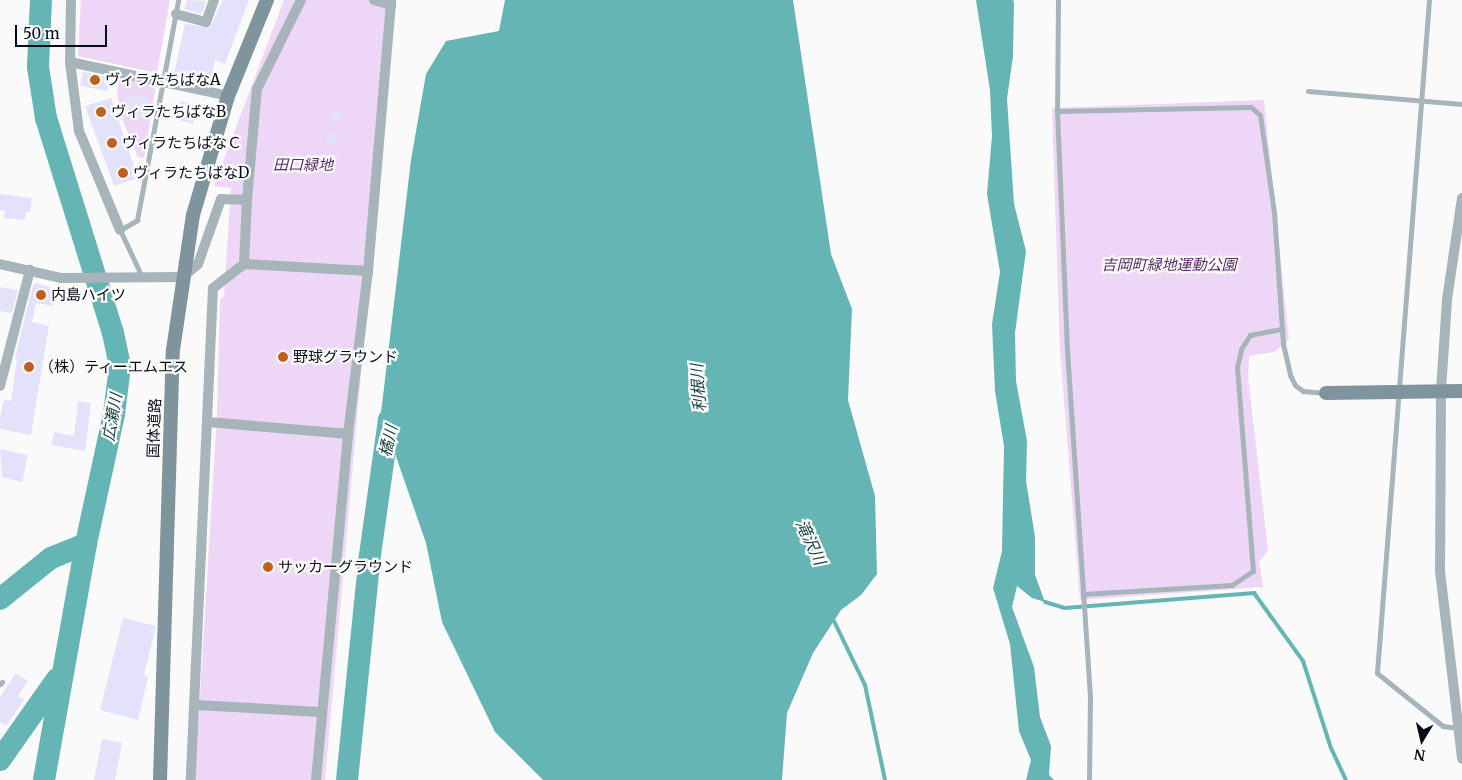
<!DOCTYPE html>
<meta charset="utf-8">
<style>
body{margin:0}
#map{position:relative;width:1462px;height:780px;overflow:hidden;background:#fafafa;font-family:Merriweather,"Noto Sans JP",serif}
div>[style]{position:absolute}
.green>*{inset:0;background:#eed6f6}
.water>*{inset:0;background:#64b5b4}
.stream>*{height:4px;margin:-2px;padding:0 2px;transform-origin:2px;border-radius:2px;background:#64b5b4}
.river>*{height:22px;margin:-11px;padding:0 11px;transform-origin:11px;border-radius:11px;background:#64b5b4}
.building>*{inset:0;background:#e3e2fa}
.round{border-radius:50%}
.lane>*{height:5px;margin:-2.5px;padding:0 2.5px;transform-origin:2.5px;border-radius:2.5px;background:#a7b5bb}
.street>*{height:10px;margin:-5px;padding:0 5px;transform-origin:5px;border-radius:5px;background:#a7b5bb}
.secondary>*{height:14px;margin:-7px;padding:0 7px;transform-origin:7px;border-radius:7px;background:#7f949c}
.dots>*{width:14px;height:14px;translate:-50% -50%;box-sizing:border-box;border:2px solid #fafafa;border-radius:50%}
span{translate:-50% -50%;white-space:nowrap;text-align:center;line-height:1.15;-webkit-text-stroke:4.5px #fafafa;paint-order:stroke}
.poi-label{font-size:15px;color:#070c14}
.left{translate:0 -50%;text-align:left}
.park-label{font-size:15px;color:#5a2c68;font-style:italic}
.street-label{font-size:15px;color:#070c14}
.water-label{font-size:16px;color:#1d4443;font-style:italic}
.north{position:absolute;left:1397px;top:715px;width:50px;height:50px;-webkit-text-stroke:4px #fafafa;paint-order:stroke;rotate:189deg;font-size:14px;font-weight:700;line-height:20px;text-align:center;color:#070c14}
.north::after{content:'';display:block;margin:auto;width:18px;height:22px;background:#070c14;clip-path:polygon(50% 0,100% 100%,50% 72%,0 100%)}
.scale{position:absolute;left:15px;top:25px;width:92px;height:22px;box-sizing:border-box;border:2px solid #070c14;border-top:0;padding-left:6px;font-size:15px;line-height:18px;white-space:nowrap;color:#070c14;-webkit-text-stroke:4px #fafafa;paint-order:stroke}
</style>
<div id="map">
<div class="green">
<div style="clip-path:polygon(81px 0,170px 0,157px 73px,78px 56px)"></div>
<div style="clip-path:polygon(284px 0,394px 0,325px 780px,195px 780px,217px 415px,220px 300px,224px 296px,231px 188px,214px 186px)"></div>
<div style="clip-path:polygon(120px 78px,156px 85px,144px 158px,138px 157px,123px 121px,117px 93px)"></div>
<div style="clip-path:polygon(1264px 100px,1289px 340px,1274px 352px,1249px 356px,1248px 376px,1268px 551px,1259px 561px,1263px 587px,1080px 600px,1060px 350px,1052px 108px)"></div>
</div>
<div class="water">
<div style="clip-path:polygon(505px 0,793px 0,831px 254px,852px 309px,848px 400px,875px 496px,877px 574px,861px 595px,841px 610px,813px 653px,787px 713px,782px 780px,543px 780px,495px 732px,442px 622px,426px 543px,381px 413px,411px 160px,426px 74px,446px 41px,499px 31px)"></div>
<div style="clip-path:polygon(976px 0,1013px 0,1014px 3px,1013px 56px,1007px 99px,1014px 204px,1026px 251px,1015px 333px,1016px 381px,1027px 441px,1026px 481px,1035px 537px,1035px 575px,1045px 602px,1032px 598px,1017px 586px,1012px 607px,1034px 667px,1040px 717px,1051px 746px,1049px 775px,1054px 780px,1026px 780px,1031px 760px,1019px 731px,1010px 644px,993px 588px,1002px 551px,1004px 446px,995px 391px,992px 324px,1000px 272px,987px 194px,992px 136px,990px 90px)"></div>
</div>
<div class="stream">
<div style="left:1045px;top:602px;width:21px;rotate:17deg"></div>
<div style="left:1065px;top:608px;width:190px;rotate:-4.5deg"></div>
<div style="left:1254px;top:593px;width:84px;rotate:54.2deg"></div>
<div style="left:1303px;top:661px;width:91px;rotate:72.2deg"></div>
<div style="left:1331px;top:748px;width:35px;rotate:65deg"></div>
<div style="left:832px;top:617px;width:76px;rotate:64.1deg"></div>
<div style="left:865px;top:685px;width:97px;rotate:78.1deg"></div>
</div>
<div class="river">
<div style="left:41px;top:0;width:67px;rotate:92.6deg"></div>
<div style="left:38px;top:67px;width:52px;rotate:81.1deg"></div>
<div style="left:46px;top:118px;width:225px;rotate:72.7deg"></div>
<div style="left:113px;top:333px;width:34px;rotate:78deg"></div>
<div style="left:120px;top:366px;width:48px;rotate:97.1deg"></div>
<div style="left:114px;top:414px;width:133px;rotate:102.2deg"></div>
<div style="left:86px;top:544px;width:240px;rotate:100.1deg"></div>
<div style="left:0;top:599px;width:65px;rotate:-38.8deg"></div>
<div style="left:51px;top:558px;width:38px;rotate:-22deg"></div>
<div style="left:0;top:760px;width:99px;rotate:-54.9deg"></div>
<div style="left:347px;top:780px;width:219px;rotate:-84.2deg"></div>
<div style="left:369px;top:562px;width:143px;rotate:-82deg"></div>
<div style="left:389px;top:420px;width:17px;rotate:-31deg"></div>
</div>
<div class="building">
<div style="clip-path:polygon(187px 0,206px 1px,202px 14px,184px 9px)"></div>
<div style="clip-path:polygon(223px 0,249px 0,225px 64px,215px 60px,210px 85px,173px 77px,185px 24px,210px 27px)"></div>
<div style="clip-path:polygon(83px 72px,110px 78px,107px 91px,80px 86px)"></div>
<div style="clip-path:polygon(127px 93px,149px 98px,145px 119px,123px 115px)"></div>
<div style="clip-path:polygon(111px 98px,138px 178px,114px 186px,85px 106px)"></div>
<div style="clip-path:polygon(180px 101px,197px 105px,193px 124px,175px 119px)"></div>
<div class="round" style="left:331px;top:110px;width:10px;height:10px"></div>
<div class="round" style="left:326.5px;top:132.5px;width:11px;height:11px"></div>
<div style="clip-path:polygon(0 194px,32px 198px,30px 212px,26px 212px,25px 220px,4px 218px,5px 210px,0 210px)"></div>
<div style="clip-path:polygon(37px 283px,56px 289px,53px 306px,36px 303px,32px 322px,49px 326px,31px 435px,0 429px,0 417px,4px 400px,11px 401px,17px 358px,15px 357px,33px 285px)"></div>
<div style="clip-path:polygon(0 287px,18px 290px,12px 313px,0 311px)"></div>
<div style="clip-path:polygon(78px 401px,91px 403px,85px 451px,51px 445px,54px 432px,74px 436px)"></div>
<div style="clip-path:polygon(0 449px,28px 455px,22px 482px,2px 477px)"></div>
<div style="clip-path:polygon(123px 618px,156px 626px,144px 675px,148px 678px,138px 720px,100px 710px)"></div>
<div style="clip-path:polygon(16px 673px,28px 681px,18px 696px,24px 700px,6px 726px,0 722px,0 697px)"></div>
<div style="clip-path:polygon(102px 739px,122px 743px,115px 780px,94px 780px)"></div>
</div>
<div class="lane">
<div style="left:1058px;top:0;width:111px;rotate:90.5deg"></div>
<div style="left:1057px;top:111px;width:239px;rotate:87.6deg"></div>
<div style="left:1067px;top:350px;width:349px;rotate:86.2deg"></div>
<div style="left:1090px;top:698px;width:82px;rotate:90.7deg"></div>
<div style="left:1429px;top:0;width:675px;rotate:94.42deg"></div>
<div style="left:1377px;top:673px;width:85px;rotate:38.8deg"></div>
<div style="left:1443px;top:726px;width:15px;rotate:8deg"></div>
<div style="left:1308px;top:91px;width:155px;rotate:4.8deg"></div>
<div style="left:1057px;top:111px;width:194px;rotate:-1.2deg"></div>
<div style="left:1251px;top:107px;width:12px;rotate:42deg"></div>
<div style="left:1260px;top:115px;width:98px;rotate:81.8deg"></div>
<div style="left:1274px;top:212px;width:132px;rotate:86.1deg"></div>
<div style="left:1283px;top:344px;width:32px;rotate:77deg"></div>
<div style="left:1290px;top:375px;width:11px;rotate:63deg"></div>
<div style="left:1295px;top:385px;width:10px;rotate:37deg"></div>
<div style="left:1303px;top:391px;width:22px;rotate:5deg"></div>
<div style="left:142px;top:277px;width:52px;rotate:-115.1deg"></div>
<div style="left:120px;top:230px;width:20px;rotate:-30deg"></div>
<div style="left:137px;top:220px;width:224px;rotate:-79.4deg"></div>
<div style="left:1083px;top:594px;width:149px;rotate:-3.5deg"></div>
<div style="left:1232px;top:585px;width:25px;rotate:-34deg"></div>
<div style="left:1253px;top:571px;width:205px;rotate:-94.5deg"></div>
<div style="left:1237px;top:367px;width:18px;rotate:-77deg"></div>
<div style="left:1241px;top:349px;width:17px;rotate:-57deg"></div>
<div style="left:1250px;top:335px;width:33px;rotate:-11deg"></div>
<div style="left:0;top:684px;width:3px;rotate:-45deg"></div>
</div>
<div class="street">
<div style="left:71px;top:0;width:62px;rotate:90.9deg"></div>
<div style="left:70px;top:62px;width:70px;rotate:82.6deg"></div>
<div style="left:79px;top:131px;width:107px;rotate:67.5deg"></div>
<div style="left:374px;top:0;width:18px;rotate:16deg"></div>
<div style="left:176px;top:14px;width:31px;rotate:15deg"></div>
<div style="left:206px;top:22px;width:23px;rotate:-70deg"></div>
<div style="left:70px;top:62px;width:162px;rotate:12.1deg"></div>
<div style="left:1462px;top:198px;width:103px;rotate:98.4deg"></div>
<div style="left:1447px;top:300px;width:91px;rotate:93.8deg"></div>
<div style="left:1441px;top:391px;width:180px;rotate:90.3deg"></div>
<div style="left:1440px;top:571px;width:189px;rotate:83.3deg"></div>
<div style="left:247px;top:200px;width:111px;rotate:-84.9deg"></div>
<div style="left:257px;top:89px;width:99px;rotate:-63.7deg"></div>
<div style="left:0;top:264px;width:63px;rotate:12.9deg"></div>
<div style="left:61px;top:278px;width:122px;rotate:-0.5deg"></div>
<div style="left:183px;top:277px;width:20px;rotate:-41deg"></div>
<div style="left:198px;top:264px;width:69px;rotate:-70.5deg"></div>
<div style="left:221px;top:199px;width:26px;rotate:2deg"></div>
<div style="left:247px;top:200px;width:64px;rotate:92.7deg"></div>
<div style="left:244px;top:264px;width:39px;rotate:142deg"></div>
<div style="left:213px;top:288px;width:492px;rotate:92.6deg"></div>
<div style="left:244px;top:264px;width:124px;rotate:3.2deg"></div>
<div style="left:0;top:386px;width:120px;rotate:-75.5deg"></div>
<div style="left:208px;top:422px;width:141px;rotate:4.9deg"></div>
<div style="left:196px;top:705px;width:124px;rotate:3.2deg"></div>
<div style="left:316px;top:780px;width:347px;rotate:-84.7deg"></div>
<div style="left:348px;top:434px;width:164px;rotate:-83deg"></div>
<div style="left:368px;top:271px;width:272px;rotate:-85.1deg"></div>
</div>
<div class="secondary">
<div style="left:1326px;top:393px;width:136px;rotate:-0.8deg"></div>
<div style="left:160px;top:780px;width:430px;rotate:-88.3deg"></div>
<div style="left:173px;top:350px;width:136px;rotate:-81.6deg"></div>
<div style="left:193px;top:215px;width:124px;rotate:-73.6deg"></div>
<div style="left:228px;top:96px;width:104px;rotate:-67.9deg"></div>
</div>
<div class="dots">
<div style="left:95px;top:80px;background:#c0601c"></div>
<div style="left:101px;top:112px;background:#c0601c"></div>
<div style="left:112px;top:143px;background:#c0601c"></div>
<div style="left:123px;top:173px;background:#c0601c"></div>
<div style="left:41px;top:295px;background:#c0601c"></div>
<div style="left:283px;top:357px;background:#c0601c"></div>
<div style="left:29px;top:367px;background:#c0601c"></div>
<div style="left:268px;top:567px;background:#c0601c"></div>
</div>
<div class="poi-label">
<span class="left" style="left:105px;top:80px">ヴィラたちばなA</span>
<span class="left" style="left:111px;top:112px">ヴィラたちばなB</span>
<span class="left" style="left:122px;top:143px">ヴィラたちばなＣ</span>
<span class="left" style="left:133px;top:173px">ヴィラたちばなD</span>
<span class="left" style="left:51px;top:295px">内島ハイツ</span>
<span class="left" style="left:293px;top:357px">野球グラウンド</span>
<span class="left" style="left:39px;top:367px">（株）ティーエムエス</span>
<span class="left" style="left:278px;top:567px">サッカーグラウンド</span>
</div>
<div class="park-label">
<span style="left:303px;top:165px">田口緑地</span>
<span style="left:1169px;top:265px">吉岡町緑地運動公園</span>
</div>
<div class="street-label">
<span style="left:154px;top:428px;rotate:-88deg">国体道路</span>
</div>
<div class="water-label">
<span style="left:698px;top:388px;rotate:-94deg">利根川</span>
<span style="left:112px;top:417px;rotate:-80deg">広瀬川</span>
<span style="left:388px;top:441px;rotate:-78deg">橘川</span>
<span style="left:811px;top:542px;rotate:65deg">滝沢川</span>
</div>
<div class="north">N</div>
<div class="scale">50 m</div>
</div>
